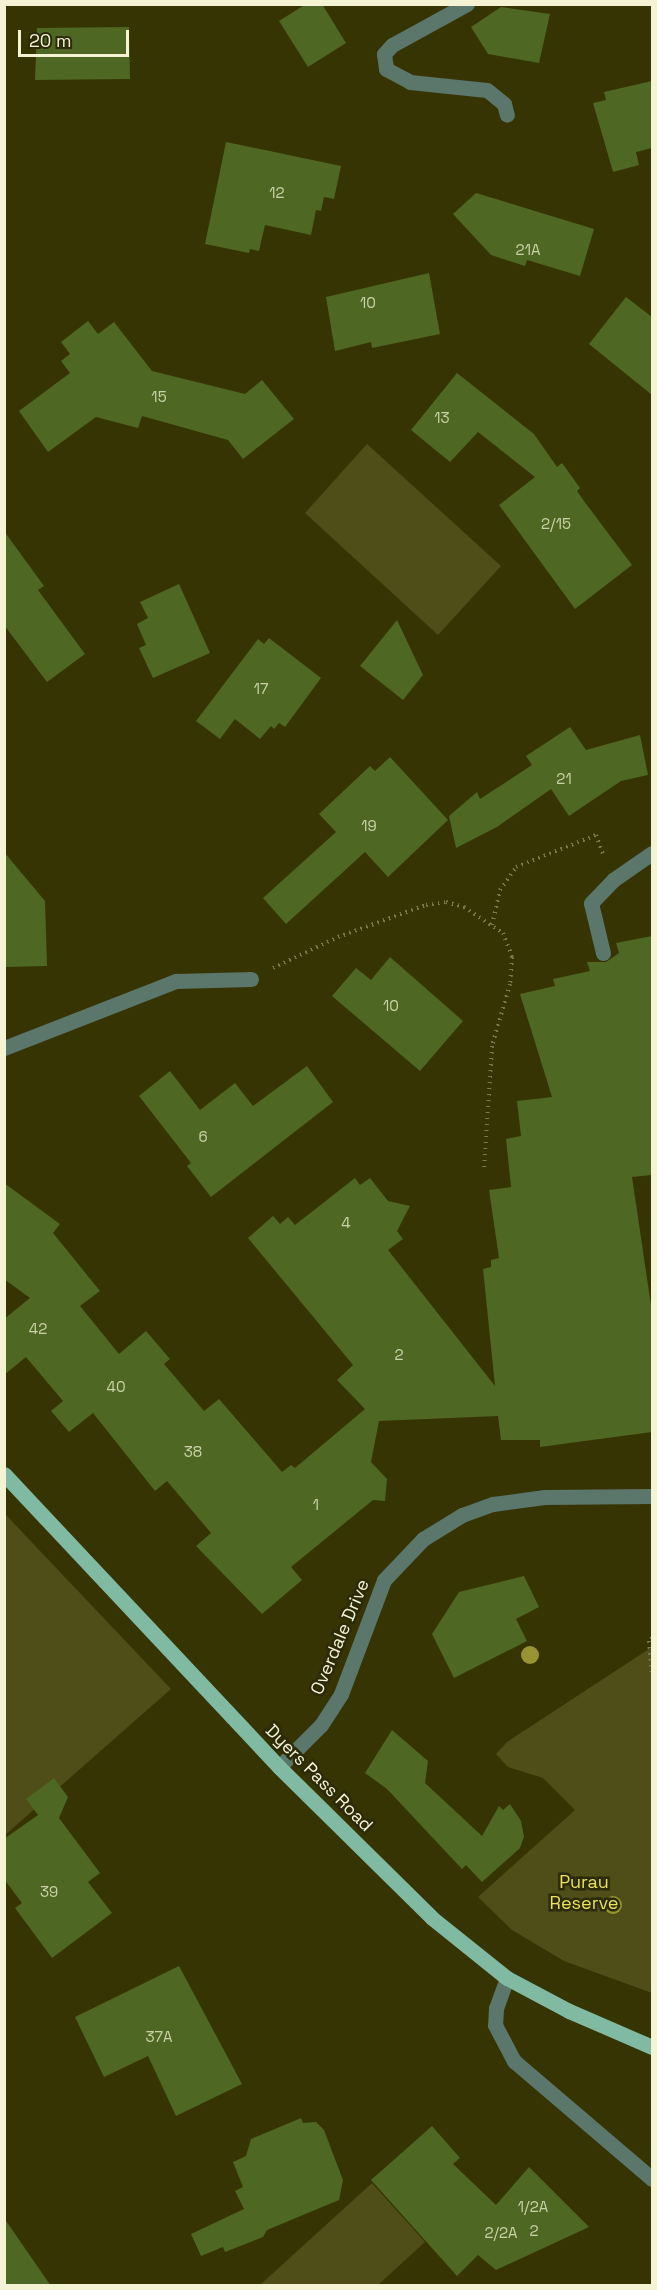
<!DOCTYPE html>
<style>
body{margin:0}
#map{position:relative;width:657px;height:2290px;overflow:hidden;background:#363403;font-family:"Space Grotesk",sans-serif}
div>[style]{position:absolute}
.green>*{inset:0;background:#4f4d18}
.building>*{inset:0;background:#4e6722}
.path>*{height:4px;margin-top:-2px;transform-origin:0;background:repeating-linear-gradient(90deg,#79784d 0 1.5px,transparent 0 6px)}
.minor>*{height:15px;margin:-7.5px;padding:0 7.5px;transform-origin:7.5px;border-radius:7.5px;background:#5b766a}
.major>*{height:15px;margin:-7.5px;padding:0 7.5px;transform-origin:7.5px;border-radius:7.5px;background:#80baa2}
.trees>*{width:18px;height:18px;margin:-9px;border-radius:50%;background:#989433}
span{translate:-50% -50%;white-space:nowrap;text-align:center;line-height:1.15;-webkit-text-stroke:5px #2b2a09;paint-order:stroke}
.number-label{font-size:15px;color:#cad1a8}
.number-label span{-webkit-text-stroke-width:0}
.street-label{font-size:18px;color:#f4f4d4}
.park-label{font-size:18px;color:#e9e25a}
.frame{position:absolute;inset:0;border:6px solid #f4f4d4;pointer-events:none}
.scale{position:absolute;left:18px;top:30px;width:111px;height:27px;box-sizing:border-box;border:3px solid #f4f4d4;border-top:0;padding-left:8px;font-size:18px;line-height:21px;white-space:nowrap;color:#f4f4d4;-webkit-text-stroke:4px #2b2a09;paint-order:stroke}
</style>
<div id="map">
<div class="green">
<div style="clip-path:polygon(367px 444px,501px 566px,438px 635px,305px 513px)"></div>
<div style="clip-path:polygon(4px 1513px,171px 1689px,5px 1835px,4px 1835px)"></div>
<div style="clip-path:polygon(652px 1647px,652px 1993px,564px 1961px,512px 1930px,478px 1897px,575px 1810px,543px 1778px,508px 1767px,496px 1754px,507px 1742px)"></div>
<div style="clip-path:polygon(372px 2183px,425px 2242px,378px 2285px,260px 2285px)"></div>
</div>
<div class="building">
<div style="clip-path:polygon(306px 4px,322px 4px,346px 43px,308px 67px,279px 21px)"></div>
<div style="clip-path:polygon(501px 7px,550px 14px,539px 63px,488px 54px,471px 27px)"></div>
<div style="clip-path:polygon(129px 27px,130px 79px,35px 80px,37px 28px)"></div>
<div style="clip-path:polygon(652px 81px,652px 148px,636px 152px,639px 165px,613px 172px,593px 103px,606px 100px,604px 92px)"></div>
<div style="clip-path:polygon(226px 142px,341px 166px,334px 199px,324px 197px,321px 211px,316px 210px,311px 235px,265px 225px,259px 251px,250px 249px,249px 253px,205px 244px)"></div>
<div style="clip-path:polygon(476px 193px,594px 229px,580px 276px,527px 260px,525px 266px,491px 255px,453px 214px)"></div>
<div style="clip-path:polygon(429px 273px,440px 334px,372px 348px,371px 342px,335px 351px,326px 297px)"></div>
<div style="clip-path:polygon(626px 297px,652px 317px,652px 395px,589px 344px)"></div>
<div style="clip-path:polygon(88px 321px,98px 334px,114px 322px,152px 371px,245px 394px,262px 380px,294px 419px,243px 459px,228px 440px,142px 416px,138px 428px,96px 417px,48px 452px,19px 411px,70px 373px,61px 361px,70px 354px,61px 342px)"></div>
<div style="clip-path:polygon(457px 373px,534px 434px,557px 467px,562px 463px,580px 488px,577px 491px,584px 501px,632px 565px,575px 609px,499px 505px,535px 477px,478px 432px,450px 462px,411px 430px)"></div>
<div style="clip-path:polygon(4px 531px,44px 586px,38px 590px,85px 654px,47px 682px,4px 625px)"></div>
<div style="clip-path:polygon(179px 584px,210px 653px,153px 678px,139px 648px,146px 645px,137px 624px,148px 618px,140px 602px)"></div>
<div style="clip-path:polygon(397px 620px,423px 675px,403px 700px,360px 666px)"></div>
<div style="clip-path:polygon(269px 638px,321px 678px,285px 727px,279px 723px,274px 729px,271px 726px,260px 739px,235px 719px,220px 739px,196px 721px,258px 639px,264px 644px)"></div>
<div style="clip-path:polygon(570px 727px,586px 750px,640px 735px,648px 775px,621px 781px,569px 816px,551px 789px,497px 827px,456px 848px,449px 816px,477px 792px,480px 799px,532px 765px,526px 756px)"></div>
<div style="clip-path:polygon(390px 757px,448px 820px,388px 877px,365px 852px,286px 924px,263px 898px,336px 832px,319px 814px,370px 766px,375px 771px)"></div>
<div style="clip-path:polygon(4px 852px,45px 901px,47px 966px,4px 967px)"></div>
<div style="clip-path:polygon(652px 936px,652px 1175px,632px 1177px,652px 1312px,652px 1432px,540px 1447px,540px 1440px,501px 1440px,498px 1416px,379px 1421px,371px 1462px,387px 1479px,385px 1501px,373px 1500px,291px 1567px,302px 1580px,262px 1614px,196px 1546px,211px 1533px,167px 1481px,155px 1491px,93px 1413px,69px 1432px,51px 1411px,63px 1401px,26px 1357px,4px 1375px,4px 1319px,30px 1298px,4px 1279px,4px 1183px,60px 1224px,53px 1233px,100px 1291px,80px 1306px,119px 1354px,146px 1331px,170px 1359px,164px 1364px,204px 1411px,219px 1399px,282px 1472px,291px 1465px,295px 1468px,365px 1409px,337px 1380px,353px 1365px,248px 1238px,273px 1216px,280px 1224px,288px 1217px,295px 1225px,355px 1178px,360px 1185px,370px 1178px,388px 1201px,410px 1206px,397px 1231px,403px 1239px,388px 1250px,495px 1386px,483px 1269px,491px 1267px,491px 1260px,499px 1258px,489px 1190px,511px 1187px,506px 1139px,521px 1136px,517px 1101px,552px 1097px,520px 994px,555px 986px,553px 979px,590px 971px,587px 962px,606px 962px,619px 953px,616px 943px)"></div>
<div style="clip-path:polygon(390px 957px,463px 1021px,420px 1071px,332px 996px,356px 968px,371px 980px)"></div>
<div style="clip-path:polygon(307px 1066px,333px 1102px,211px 1197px,187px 1166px,191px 1163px,139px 1096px,170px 1071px,200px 1110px,235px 1083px,253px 1106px)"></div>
<div style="clip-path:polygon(524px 1576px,539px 1607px,516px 1619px,527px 1641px,454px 1678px,432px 1634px,459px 1592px)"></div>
<div style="clip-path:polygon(392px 1730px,428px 1761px,425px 1783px,482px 1836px,499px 1806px,503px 1810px,510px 1804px,521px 1821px,524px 1837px,520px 1848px,482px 1882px,466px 1865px,462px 1869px,387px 1789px,365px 1773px)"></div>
<div style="clip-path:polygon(54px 1778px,68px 1797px,59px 1818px,100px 1873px,88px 1882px,112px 1913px,52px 1958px,15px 1908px,22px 1903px,4px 1879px,4px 1839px,38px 1815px,26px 1799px)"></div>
<div style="clip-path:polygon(179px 1966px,242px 2084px,176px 2116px,148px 2056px,104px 2077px,75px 2017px)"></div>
<div style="clip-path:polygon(301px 2118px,303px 2123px,316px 2122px,324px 2130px,343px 2180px,339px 2200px,267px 2230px,263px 2237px,225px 2252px,223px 2247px,201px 2256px,191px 2234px,244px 2209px,235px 2191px,243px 2187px,233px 2162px,246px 2156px,251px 2139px)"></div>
<div style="clip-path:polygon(432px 2126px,460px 2158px,453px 2164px,496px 2205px,529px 2167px,589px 2227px,496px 2270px,478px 2255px,457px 2276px,371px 2180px)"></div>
<div style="clip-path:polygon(4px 2218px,51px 2286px,4px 2286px)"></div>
</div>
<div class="path">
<div style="left:492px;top:925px;width:36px;rotate:-77deg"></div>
<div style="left:500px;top:890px;width:28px;rotate:-55deg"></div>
<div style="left:516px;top:867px;width:86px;rotate:-21.8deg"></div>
<div style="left:596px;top:835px;width:20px;rotate:70deg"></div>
<div style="left:273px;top:968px;width:72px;rotate:-25.5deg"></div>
<div style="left:338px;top:937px;width:94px;rotate:-20deg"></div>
<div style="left:426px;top:905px;width:20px;rotate:-9deg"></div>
<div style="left:446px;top:902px;width:19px;rotate:16deg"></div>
<div style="left:464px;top:907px;width:47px;rotate:33.7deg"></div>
<div style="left:503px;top:933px;width:26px;rotate:69deg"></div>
<div style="left:512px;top:957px;width:27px;rotate:94deg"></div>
<div style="left:510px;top:984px;width:65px;rotate:106.2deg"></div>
<div style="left:492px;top:1046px;width:125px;rotate:93.7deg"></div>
<div style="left:652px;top:1638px;width:4px;rotate:135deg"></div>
<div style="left:649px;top:1641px;width:33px;rotate:85deg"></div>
</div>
<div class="minor">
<div style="left:467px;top:4px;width:85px;rotate:151.3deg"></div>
<div style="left:392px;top:45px;width:12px;rotate:132deg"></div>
<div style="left:384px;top:54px;width:15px;rotate:82deg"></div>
<div style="left:386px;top:69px;width:27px;rotate:28deg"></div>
<div style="left:410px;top:82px;width:77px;rotate:5.9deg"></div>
<div style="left:487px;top:90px;width:22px;rotate:39deg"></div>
<div style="left:504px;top:104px;width:11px;rotate:75deg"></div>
<div style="left:603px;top:953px;width:51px;rotate:-103.5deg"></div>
<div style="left:591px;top:903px;width:32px;rotate:-46deg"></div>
<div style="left:613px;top:880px;width:47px;rotate:-34.7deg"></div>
<div style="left:4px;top:1048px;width:185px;rotate:-21.3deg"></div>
<div style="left:176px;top:981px;width:75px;rotate:-1.5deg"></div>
<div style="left:279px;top:1767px;width:59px;rotate:-45deg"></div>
<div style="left:321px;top:1725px;width:37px;rotate:-57deg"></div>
<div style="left:341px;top:1694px;width:122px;rotate:-69.3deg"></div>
<div style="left:384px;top:1580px;width:57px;rotate:-46.4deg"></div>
<div style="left:423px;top:1539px;width:46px;rotate:-31.6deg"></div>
<div style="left:462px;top:1515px;width:33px;rotate:-20deg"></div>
<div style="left:493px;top:1504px;width:52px;rotate:-7.7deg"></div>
<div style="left:545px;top:1497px;width:107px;rotate:-0.5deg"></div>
<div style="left:507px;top:1978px;width:32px;rotate:110deg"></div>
<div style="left:496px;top:2008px;width:17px;rotate:93deg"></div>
<div style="left:495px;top:2025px;width:41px;rotate:62.2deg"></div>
<div style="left:514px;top:2061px;width:182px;rotate:40.5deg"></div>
</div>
<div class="major">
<div style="left:4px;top:1474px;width:402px;rotate:46.8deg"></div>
<div style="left:279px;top:1767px;width:215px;rotate:44.6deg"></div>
<div style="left:432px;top:1918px;width:96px;rotate:38.7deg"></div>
<div style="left:507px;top:1978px;width:70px;rotate:28deg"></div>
<div style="left:569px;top:2011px;width:90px;rotate:23.4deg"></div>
</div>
<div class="trees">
<div style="left:530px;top:1655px"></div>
<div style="left:613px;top:1905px"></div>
</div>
<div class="number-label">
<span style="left:277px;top:193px">12</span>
<span style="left:528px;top:250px">21A</span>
<span style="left:368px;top:303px">10</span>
<span style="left:159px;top:397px">15</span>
<span style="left:442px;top:418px">13</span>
<span style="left:556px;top:524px">2/15</span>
<span style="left:261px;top:689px">17</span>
<span style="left:564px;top:779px">21</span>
<span style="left:369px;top:826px">19</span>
<span style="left:391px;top:1006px">10</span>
<span style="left:203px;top:1137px">6</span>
<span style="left:346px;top:1223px">4</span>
<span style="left:38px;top:1329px">42</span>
<span style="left:399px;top:1355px">2</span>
<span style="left:116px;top:1387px">40</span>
<span style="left:193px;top:1452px">38</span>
<span style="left:316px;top:1505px">1</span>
<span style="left:49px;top:1892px">39</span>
<span style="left:159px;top:2037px">37A</span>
<span style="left:533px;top:2207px">1/2A</span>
<span style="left:534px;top:2231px">2</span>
<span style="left:501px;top:2233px">2/2A</span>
</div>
<div class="street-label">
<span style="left:340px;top:1637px;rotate:-67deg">Overdale Drive</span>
<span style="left:319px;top:1778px;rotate:45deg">Dyers Pass Road</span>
</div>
<div class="park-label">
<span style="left:584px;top:1893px">Purau<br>Reserve</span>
</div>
<div class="frame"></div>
<div class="scale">20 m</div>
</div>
